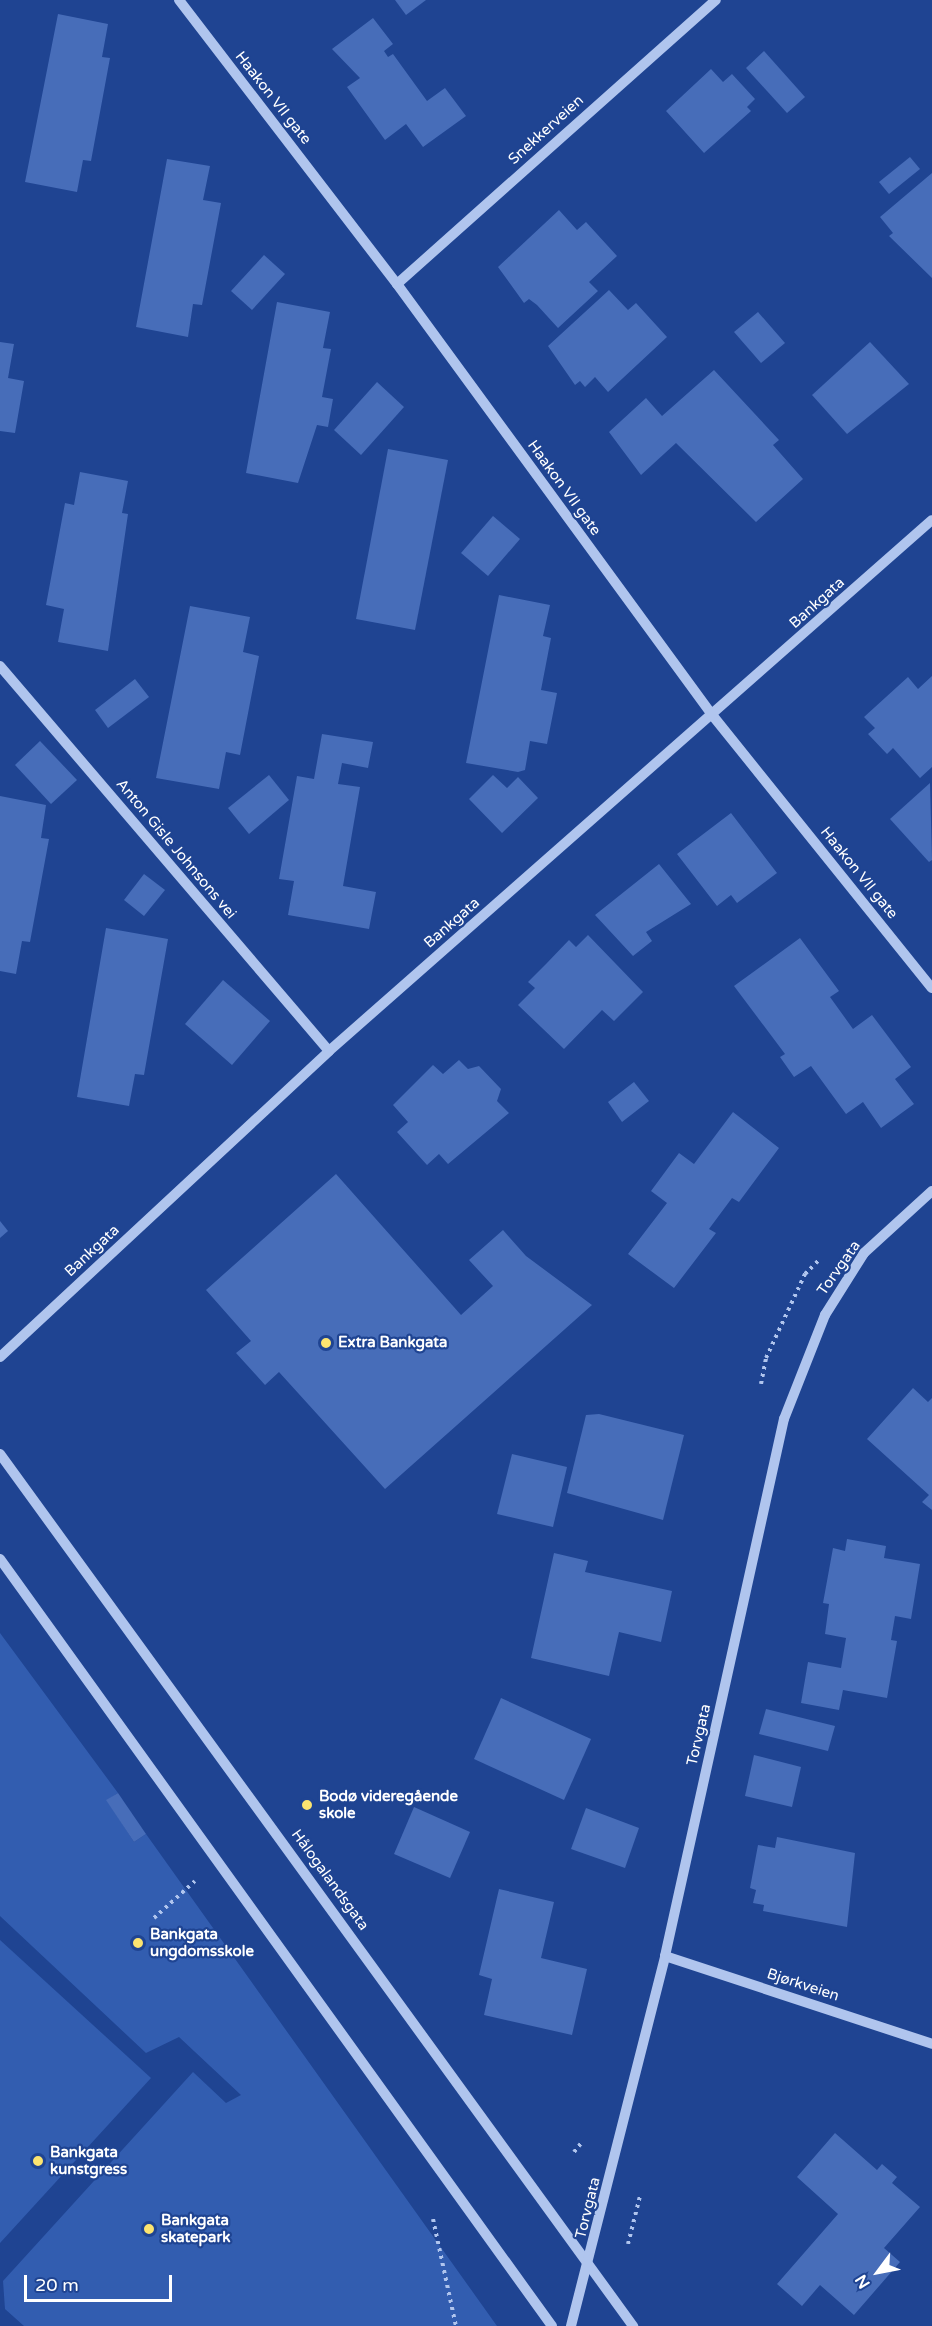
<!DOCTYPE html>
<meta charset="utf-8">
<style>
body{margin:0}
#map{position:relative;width:932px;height:2326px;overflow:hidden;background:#1f4492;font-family:"Varela Round",sans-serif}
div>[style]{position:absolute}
.green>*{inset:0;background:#325db0}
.building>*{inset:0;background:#476db9}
.path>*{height:4px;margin-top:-2px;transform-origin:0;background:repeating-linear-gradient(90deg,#b0c5ee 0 3px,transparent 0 7.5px)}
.minor>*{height:10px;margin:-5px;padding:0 5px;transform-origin:5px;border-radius:5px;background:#b0c5ee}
.dots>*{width:16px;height:16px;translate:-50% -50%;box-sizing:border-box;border:3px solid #1f4492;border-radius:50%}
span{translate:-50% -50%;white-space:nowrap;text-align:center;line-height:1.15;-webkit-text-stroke:4.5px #1f4492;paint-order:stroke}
.street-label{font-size:15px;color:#fff}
.poi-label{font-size:15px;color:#fff;font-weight:700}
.left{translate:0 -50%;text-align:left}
.north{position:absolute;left:848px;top:2242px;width:60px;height:60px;-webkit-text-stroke:4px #1f4492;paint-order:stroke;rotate:238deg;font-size:16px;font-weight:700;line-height:24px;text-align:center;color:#fff}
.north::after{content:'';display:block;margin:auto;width:21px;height:27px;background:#fff;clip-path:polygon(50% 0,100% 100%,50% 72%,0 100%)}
.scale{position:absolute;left:24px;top:2275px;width:148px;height:27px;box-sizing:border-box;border:3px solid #fff;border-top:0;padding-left:8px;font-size:18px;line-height:21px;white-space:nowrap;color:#fff;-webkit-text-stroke:4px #1f4492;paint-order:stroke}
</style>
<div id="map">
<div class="green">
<div style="clip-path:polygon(0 1633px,118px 1793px,107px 1800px,134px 1842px,146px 1834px,497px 2326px,24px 2326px,5px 2309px,3px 2281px,193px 2072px,226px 2103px,241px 2095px,179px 2037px,146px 2053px,0 1916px)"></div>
<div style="clip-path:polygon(0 1940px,151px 2078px,0 2243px)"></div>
</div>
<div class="building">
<div style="clip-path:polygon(395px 0,426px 0,406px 15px)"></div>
<div style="clip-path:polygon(58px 14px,108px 24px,102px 57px,110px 58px,91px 161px,83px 160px,77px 192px,25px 182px)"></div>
<div style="clip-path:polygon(373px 18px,393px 44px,384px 51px,388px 57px,393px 54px,427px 101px,445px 88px,466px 116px,423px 147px,406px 124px,385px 140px,347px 87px,360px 78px,332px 49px)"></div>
<div style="clip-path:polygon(764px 51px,805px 97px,787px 113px,746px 68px)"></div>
<div style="clip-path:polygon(711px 69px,723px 82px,732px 74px,755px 99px,747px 107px,751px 111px,704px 153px,666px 111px)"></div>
<div style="clip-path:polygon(910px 157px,920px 169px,889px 194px,879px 182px)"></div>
<div style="clip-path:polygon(167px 159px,210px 166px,203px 200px,221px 203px,202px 305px,193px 304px,188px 337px,136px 327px)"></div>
<div style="clip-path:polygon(932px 173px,932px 278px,889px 236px,893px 233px,880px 217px)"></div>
<div style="clip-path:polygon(559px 210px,577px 230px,586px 222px,617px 256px,589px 282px,598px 291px,558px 328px,537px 305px,529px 299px,524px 303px,498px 267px)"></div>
<div style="clip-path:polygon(264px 255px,285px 274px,252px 310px,231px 291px)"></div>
<div style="clip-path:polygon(609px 290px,628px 310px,636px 303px,667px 337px,608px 392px,595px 377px,585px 387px,580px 381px,575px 385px,548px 346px)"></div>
<div style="clip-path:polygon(277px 302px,330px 312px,323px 348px,331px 349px,322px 397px,333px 399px,328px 427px,317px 425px,298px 483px,246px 473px)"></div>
<div style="clip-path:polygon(758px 312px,785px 343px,761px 363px,734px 332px)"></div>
<div style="clip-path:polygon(0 342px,14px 344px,8px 378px,24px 381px,15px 433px,0 431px)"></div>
<div style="clip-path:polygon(870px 342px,909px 384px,847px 434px,812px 395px)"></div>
<div style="clip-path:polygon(714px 370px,779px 440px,773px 445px,803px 479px,756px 522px,676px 443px,641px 475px,609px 432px,646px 398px,662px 416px)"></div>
<div style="clip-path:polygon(377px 382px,404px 407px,361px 455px,334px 430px)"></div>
<div style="clip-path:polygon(388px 449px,448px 460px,415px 630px,356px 619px)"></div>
<div style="clip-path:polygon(80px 472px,128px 481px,122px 513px,128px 514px,108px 651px,58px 642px,64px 609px,46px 605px,65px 503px,74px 505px)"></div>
<div style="clip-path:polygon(493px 516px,520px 539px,488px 576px,461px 553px)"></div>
<div style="clip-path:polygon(499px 595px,550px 605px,543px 636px,551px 638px,541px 690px,557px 693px,547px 744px,530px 741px,525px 770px,518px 772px,466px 763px)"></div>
<div style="clip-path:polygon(190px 606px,250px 617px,243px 652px,259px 656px,240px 755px,226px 752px,219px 789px,156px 778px)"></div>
<div style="clip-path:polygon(932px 676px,932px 767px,920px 778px,893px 748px,887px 754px,868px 734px,875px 728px,864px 717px,908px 677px,918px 689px)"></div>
<div style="clip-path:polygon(135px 679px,149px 697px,108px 728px,95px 710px)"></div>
<div style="clip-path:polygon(322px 734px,373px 742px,368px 768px,342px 763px,338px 784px,360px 787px,343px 886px,376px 892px,369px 929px,288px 915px,294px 881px,279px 879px,297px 776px,314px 779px)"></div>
<div style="clip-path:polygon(40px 741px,77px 780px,51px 804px,15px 765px)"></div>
<div style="clip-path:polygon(269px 775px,289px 800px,249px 834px,228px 808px)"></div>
<div style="clip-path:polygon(493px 775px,507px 788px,518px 777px,538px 798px,502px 833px,469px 799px)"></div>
<div style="clip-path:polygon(930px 783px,932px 860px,929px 862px,890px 819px)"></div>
<div style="clip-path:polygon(0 796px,46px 805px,41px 838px,49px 839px,30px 942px,22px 941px,16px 974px,0 971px)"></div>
<div style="clip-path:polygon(731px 813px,777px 873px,737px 903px,731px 895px,717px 906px,677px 854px)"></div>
<div style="clip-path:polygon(659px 864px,691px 904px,646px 932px,652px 941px,633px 956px,595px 915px)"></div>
<div style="clip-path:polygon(144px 874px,165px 890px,144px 916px,124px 900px)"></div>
<div style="clip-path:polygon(106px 928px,168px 939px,144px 1075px,135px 1074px,129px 1106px,77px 1097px)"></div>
<div style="clip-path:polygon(588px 935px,643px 992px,614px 1021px,602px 1010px,564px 1049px,518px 1005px,535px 988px,528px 982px,546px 964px,569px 940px,576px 947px)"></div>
<div style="clip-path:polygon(800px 938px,839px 991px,830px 997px,853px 1029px,872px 1015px,911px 1067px,895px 1079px,914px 1104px,881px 1128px,863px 1102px,846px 1114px,811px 1066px,794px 1077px,780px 1057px,785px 1054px,734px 986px)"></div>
<div style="clip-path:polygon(223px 980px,270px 1021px,232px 1065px,185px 1024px)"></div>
<div style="clip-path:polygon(459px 1060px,468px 1069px,479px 1066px,501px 1089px,497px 1101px,509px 1113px,448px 1164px,439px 1154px,427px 1165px,397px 1132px,408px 1122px,393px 1105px,433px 1065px,443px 1074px)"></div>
<div style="clip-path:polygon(634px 1082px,649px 1101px,622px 1122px,608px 1102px)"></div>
<div style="clip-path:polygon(733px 1112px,779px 1148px,739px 1202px,732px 1198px,709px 1229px,716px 1233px,674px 1288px,628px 1254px,667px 1203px,651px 1191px,679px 1153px,694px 1164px)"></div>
<div style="clip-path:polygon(336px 1174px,461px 1315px,493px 1286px,469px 1260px,503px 1230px,526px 1256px,592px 1305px,385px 1489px,279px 1372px,265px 1385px,236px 1353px,251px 1341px,206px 1290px)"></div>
<div style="clip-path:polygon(0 1221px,8px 1231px,0 1238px)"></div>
<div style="clip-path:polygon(913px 1388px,928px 1402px,932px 1398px,932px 1510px,922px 1502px,929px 1495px,867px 1439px)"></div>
<div style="clip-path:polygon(599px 1414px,684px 1435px,663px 1520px,567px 1493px,586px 1415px)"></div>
<div style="clip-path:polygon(512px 1454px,567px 1467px,553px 1527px,497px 1514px)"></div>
<div style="clip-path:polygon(847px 1539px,886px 1546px,884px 1558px,920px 1564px,911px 1619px,895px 1616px,891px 1640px,897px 1641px,887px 1698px,843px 1690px,839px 1710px,801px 1703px,808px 1662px,841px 1668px,846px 1638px,825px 1634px,829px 1604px,823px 1603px,833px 1548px,845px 1551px)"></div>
<div style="clip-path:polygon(554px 1553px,588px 1561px,585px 1572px,672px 1591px,661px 1642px,619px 1632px,609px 1676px,531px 1658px)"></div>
<div style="clip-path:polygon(501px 1698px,591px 1739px,564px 1800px,474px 1759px)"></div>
<div style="clip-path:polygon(766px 1709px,835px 1726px,828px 1751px,759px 1734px)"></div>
<div style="clip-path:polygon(754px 1755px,801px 1767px,792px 1807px,745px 1796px)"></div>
<div style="clip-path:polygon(118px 1793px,146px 1834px,134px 1842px,106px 1800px)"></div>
<div style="clip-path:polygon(414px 1807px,470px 1832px,450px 1878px,394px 1854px)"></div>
<div style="clip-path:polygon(586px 1808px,639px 1828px,625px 1868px,571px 1849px)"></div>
<div style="clip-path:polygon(777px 1837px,855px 1853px,847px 1927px,763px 1911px,764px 1905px,753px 1903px,756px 1890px,750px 1888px,758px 1845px,775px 1848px)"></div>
<div style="clip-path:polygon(499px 1889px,554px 1902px,541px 1958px,587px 1969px,572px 2035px,484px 2015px,492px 1979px,479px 1975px)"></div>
<div style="clip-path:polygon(835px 2133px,877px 2170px,882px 2164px,897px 2177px,892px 2183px,920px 2207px,884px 2248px,900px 2262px,854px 2315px,820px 2285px,802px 2306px,777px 2284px,838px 2214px,797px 2177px)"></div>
</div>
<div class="path">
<div style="left:761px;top:1384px;width:26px;rotate:-79deg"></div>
<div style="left:766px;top:1358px;width:93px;rotate:-65.1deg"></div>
<div style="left:805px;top:1274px;width:21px;rotate:-45deg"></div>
<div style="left:154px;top:1918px;width:55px;rotate:-42.1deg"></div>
<div style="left:574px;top:2152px;width:14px;rotate:-51deg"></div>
<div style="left:433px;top:2219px;width:109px;rotate:77.9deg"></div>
<div style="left:628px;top:2244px;width:49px;rotate:-76deg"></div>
</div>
<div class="minor">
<div style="left:179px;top:0;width:358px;rotate:52.5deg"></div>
<div style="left:397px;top:284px;width:535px;rotate:53.82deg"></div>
<div style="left:713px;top:716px;width:349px;rotate:51.2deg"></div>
<div style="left:397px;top:284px;width:427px;rotate:-41.7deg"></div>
<div style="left:0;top:666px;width:506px;rotate:49.48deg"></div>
<div style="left:0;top:1357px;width:449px;rotate:-42.9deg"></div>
<div style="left:329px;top:1051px;width:803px;rotate:-41.37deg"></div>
<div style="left:0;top:1454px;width:1078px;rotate:54.02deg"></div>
<div style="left:0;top:1559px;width:945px;rotate:54.26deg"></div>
<div style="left:665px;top:1956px;width:281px;rotate:18.2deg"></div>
<div style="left:571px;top:2326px;width:382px;rotate:-75.7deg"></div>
<div style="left:665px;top:1956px;width:550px;rotate:-77.51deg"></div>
<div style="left:784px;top:1419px;width:112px;rotate:-68.5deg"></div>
<div style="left:825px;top:1315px;width:73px;rotate:-57.8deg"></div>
<div style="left:864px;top:1253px;width:92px;rotate:-42.4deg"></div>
</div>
<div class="dots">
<div style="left:326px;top:1343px;background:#fce470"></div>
<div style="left:307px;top:1805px;background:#fce470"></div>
<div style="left:138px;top:1943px;background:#fce470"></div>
<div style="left:38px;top:2161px;background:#fce470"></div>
<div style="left:149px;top:2229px;background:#fce470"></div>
</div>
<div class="street-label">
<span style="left:273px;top:98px;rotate:52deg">Haakon VII gate</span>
<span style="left:546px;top:130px;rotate:-42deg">Snekkerveien</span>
<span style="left:564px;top:488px;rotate:54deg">Haakon VII gate</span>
<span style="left:817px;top:603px;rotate:-42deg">Bankgata</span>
<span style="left:176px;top:849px;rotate:50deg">Anton Gisle Johnsons vei</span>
<span style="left:859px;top:873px;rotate:51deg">Haakon VII gate</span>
<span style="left:452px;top:923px;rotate:-41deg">Bankgata</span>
<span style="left:92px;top:1251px;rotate:-43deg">Bankgata</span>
<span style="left:839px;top:1268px;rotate:-55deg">Torvgata</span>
<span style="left:699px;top:1735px;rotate:-77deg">Torvgata</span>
<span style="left:330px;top:1880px;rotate:54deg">Hålogalandsgata</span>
<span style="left:803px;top:1985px;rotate:18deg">Bjørkveien</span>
<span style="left:588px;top:2208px;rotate:-76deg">Torvgata</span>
</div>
<div class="poi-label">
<span class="left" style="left:338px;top:1343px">Extra Bankgata</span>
<span class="left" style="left:319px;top:1805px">Bodø videregående<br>skole</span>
<span class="left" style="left:150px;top:1943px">Bankgata<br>ungdomsskole</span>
<span class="left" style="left:50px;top:2161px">Bankgata<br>kunstgress</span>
<span class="left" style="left:161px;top:2229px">Bankgata<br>skatepark</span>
</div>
<div class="north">N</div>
<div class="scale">20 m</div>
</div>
